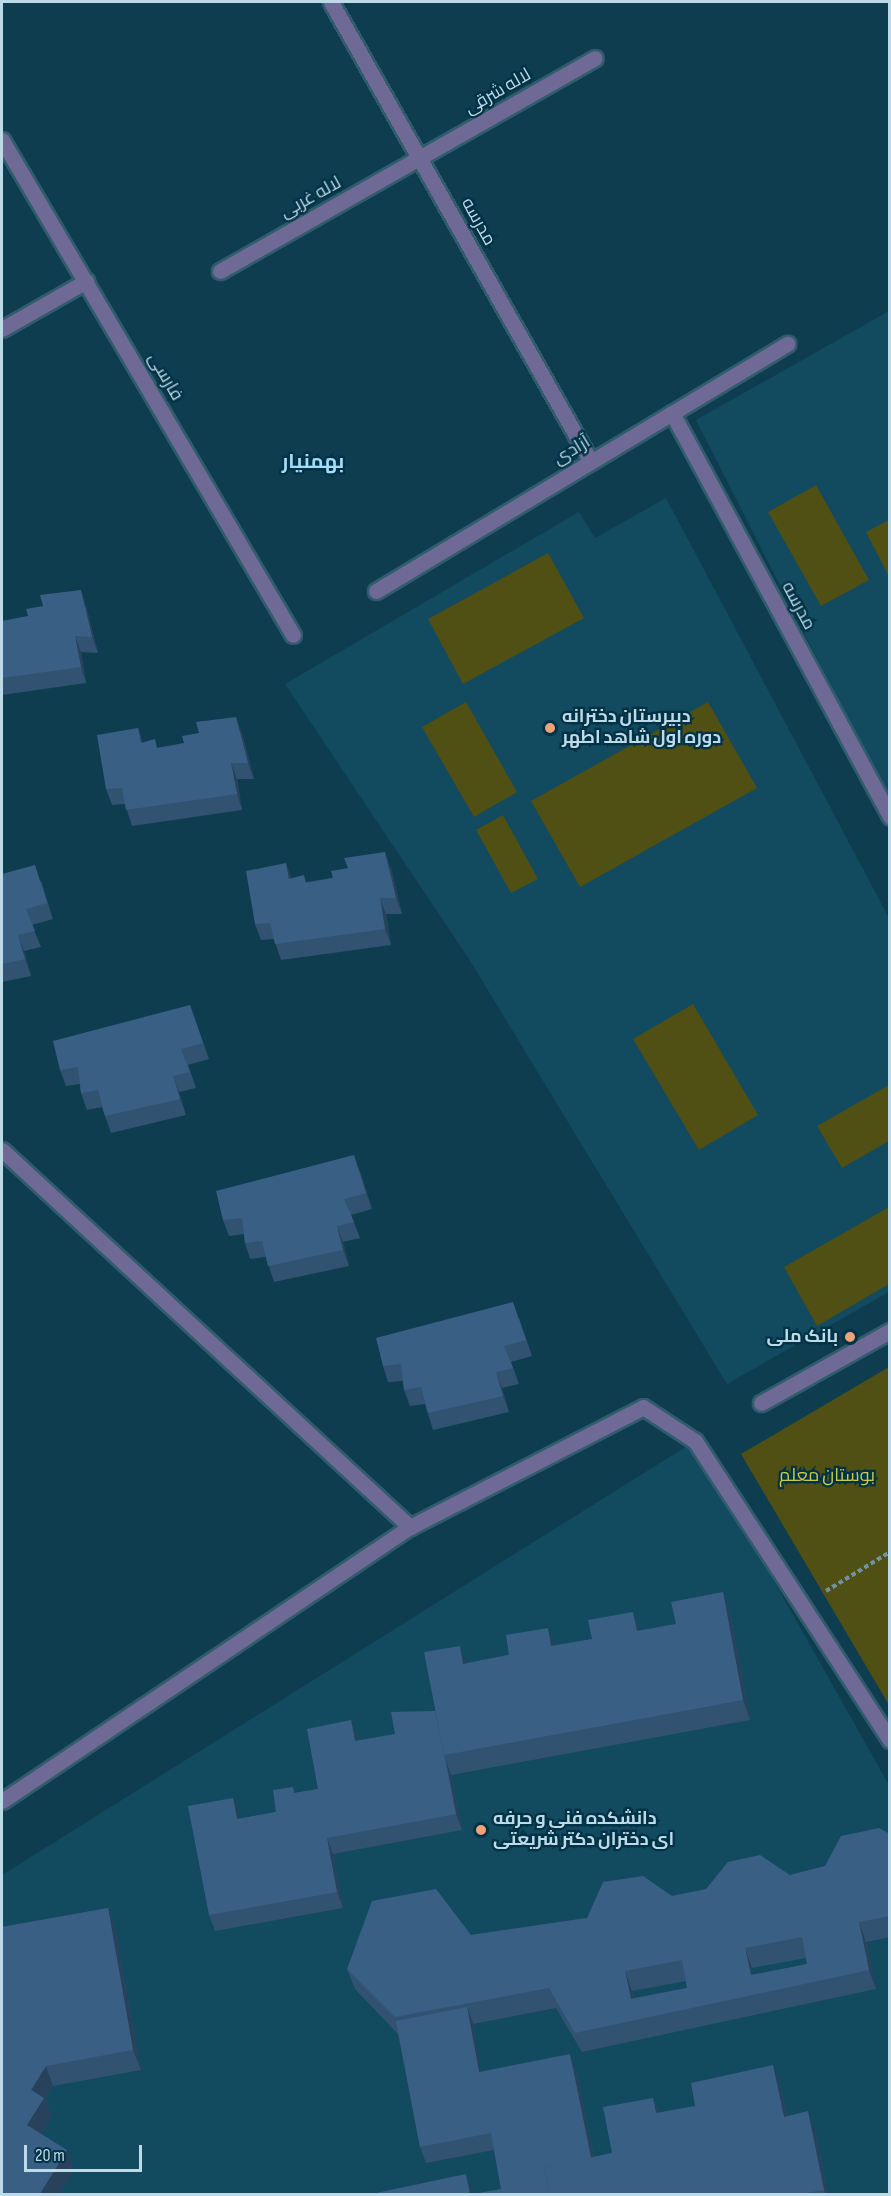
<!DOCTYPE html>
<meta charset="utf-8">
<style>
body{margin:0}
#map{position:relative;width:891px;height:2196px;overflow:hidden;background:#0e3d50;font-family:"Sofia Sans Condensed",Cairo,sans-serif}
div>[style]{position:absolute}
.built>*{inset:0;background:#124a60}
.green>*{inset:0;background:#504f14}
.path>*{height:4px;margin-top:-2px;transform-origin:0;background:repeating-linear-gradient(90deg,#6e93a3 0 4.5px,transparent 0 7.5px)}
.roads{filter:drop-shadow(2px 0 #315c6e) drop-shadow(-2px 0 #315c6e) drop-shadow(0 2px #315c6e) drop-shadow(0 -2px #315c6e)}
.minor>*{height:15px;margin:-7.5px;padding:0 7.5px;transform-origin:7.5px;border-radius:7.5px;background:#6f6996}
.wall>*{inset:0;background:#325272}
.shaded-wall>*{inset:0;background:#29425c}
.building>*{inset:0;background:#3a5f84}
.dots>*{width:16px;height:16px;translate:-50% -50%;box-sizing:border-box;border:3px solid #013245;border-radius:50%}
span{translate:-50% -50%;white-space:nowrap;text-align:center;line-height:1.15;-webkit-text-stroke:4.5px #013245;paint-order:stroke}
.street-label{font-size:18px;color:#bddae8}
.poi-label{font-size:18px;color:#bddae8;font-weight:700}
.left{translate:0 -50%;text-align:left}
.right{translate:-100% -50%;text-align:right}
.park-label{font-size:18px;color:#cbcb4b}
.neighbourhood-label{font-size:20px;color:#a1ddfa;font-weight:700}
.frame{position:absolute;inset:0;border:3px solid #bddae8;pointer-events:none}
.scale{position:absolute;left:24px;top:2145px;width:118px;height:27px;box-sizing:border-box;border:3px solid #bddae8;border-top:0;padding-left:8px;font-size:18px;line-height:21px;white-space:nowrap;color:#bddae8;-webkit-text-stroke:4px #013245;paint-order:stroke}
</style>
<div id="map">
<div class="built">
<div style="clip-path:polygon(889px 311px,889px 800px,696px 420px)"></div>
<div style="clip-path:polygon(666px 498px,889px 918px,889px 1292px,727px 1384px,469px 959px,285px 684px,579px 512px,595px 538px)"></div>
<div style="clip-path:polygon(695px 1441px,889px 1785px,889px 2194px,2px 2194px,2px 1875px)"></div>
</div>
<div class="green">
<div style="clip-path:polygon(816px 485px,869px 580px,821px 606px,768px 512px)"></div>
<div style="clip-path:polygon(889px 520px,889px 577px,866px 532px)"></div>
<div style="clip-path:polygon(548px 553px,584px 618px,463px 684px,428px 619px)"></div>
<div style="clip-path:polygon(466px 702px,517px 792px,474px 817px,422px 727px)"></div>
<div style="clip-path:polygon(708px 702px,757px 788px,580px 887px,531px 801px)"></div>
<div style="clip-path:polygon(503px 815px,538px 879px,511px 893px,476px 830px)"></div>
<div style="clip-path:polygon(693px 1004px,758px 1115px,699px 1150px,633px 1039px)"></div>
<div style="clip-path:polygon(889px 1085px,889px 1141px,842px 1168px,817px 1126px)"></div>
<div style="clip-path:polygon(889px 1207px,889px 1284px,817px 1326px,784px 1267px)"></div>
<div style="clip-path:polygon(889px 1367px,889px 1705px,741px 1454px)"></div>
</div>
<div class="path">
<div style="left:826px;top:1591px;width:75px;rotate:-31.4deg"></div>
</div>
<div class="roads">
<div class="minor">
<div style="left:331px;top:2px;width:528px;rotate:60.52deg"></div>
<div style="left:2px;top:140px;width:574px;rotate:59.55deg"></div>
<div style="left:220px;top:271px;width:431px;rotate:-29.6deg"></div>
<div style="left:2px;top:329px;width:97px;rotate:-29.7deg"></div>
<div style="left:672px;top:413px;width:459px;rotate:61.6deg"></div>
<div style="left:376px;top:591px;width:480px;rotate:-31deg"></div>
<div style="left:2px;top:1150px;width:556px;rotate:42.74deg"></div>
<div style="left:761px;top:1403px;width:148px;rotate:-29.2deg"></div>
<div style="left:2px;top:1801px;width:491px;rotate:-33.9deg"></div>
<div style="left:410px;top:1527px;width:262px;rotate:-27.2deg"></div>
<div style="left:643px;top:1407px;width:62px;rotate:33.2deg"></div>
<div style="left:695px;top:1441px;width:357px;rotate:56.9deg"></div>
</div>
</div>
<div class="wall">
<div style="clip-path:polygon(86px 606px,98px 653px,81px 652px,86px 683px,2px 695px,2px 619px,2px 621px)"></div>
<div style="clip-path:polygon(138px 728px,143px 743px,158px 748px,242px 733px,254px 779px,237px 779px,242px 810px,132px 826px,125px 804px,112px 805px,106px 789px)"></div>
<div style="clip-path:polygon(391px 868px,402px 914px,386px 914px,391px 945px,281px 960px,274px 939px,261px 940px,255px 924px,292px 878px,307px 882px)"></div>
<div style="clip-path:polygon(2px 874px,41px 881px,53px 919px,32px 925px,41px 947px,24px 951px,31px 976px,2px 982px)"></div>
<div style="clip-path:polygon(190px 1005px,209px 1059px,188px 1065px,196px 1088px,179px 1092px,186px 1115px,111px 1133px,102px 1107px,87px 1110px,81px 1093px,80px 1084px,66px 1086px,60px 1070px)"></div>
<div style="clip-path:polygon(360px 1171px,372px 1209px,351px 1215px,360px 1238px,343px 1242px,349px 1266px,274px 1282px,266px 1257px,250px 1259px,245px 1243px,244px 1234px,229px 1236px,223px 1220px)"></div>
<div style="clip-path:polygon(519px 1318px,532px 1356px,511px 1362px,519px 1384px,502px 1388px,509px 1412px,433px 1430px,425px 1404px,410px 1406px,404px 1390px,403px 1381px,388px 1382px,383px 1366px)"></div>
<div style="clip-path:polygon(723px 1592px,730px 1612px,750px 1720px,451px 1775px,462px 1830px,333px 1854px,343px 1908px,215px 1931px,209px 1915px,233px 1798px,239px 1819px,276px 1812px,295px 1793px,318px 1789px,351px 1720px,358px 1741px,395px 1734px,435px 1711px,466px 1663px,554px 1646px,676px 1624px)"></div>
<div style="clip-path:polygon(evenodd,890px 1834px,890px 1937px,866px 1942px,876px 1989px,582px 2052px,556px 2008px,473px 2024px,481px 2072px,576px 2070px,594px 2157px,612px 2153px,653px 2098px,659px 2113px,695px 2106px,780px 2085px,787px 2116px,815px 2131px,828px 2194px,474px 2194px,501px 2189px,494px 2150px,426px 2163px,420px 2147px,398px 2034px,355px 1989px,347px 1969px,471px 1935px,587px 1918px,672px 1896px,790px 1875px,825px 1866px,890px 1834px,806px 1958px,807px 1964px,753px 1975px,752px 1968px,806px 1958px,890px 1834px,686px 1981px,687px 1988px,634px 1998px,632px 1991px,686px 1981px)"></div>
<div style="clip-path:polygon(108px 1908px,115px 1927px,141px 2070px,53px 2086px,45px 2099px,52px 2117px,41px 2134px,75px 2170px,2px 2194px,2px 1927px)"></div>
</div>
<div class="shaded-wall">
<div style="clip-path:polygon(81px 590px,86px 606px,98px 653px,92px 637px)"></div>
<div style="clip-path:polygon(75px 636px,81px 652px,86px 683px,81px 667px)"></div>
<div style="clip-path:polygon(236px 717px,242px 733px,254px 779px,248px 763px)"></div>
<div style="clip-path:polygon(138px 728px,144px 744px,141px 743px)"></div>
<div style="clip-path:polygon(231px 763px,237px 779px,242px 810px,237px 794px)"></div>
<div style="clip-path:polygon(385px 852px,391px 868px,402px 914px,396px 898px)"></div>
<div style="clip-path:polygon(286px 863px,292px 879px,289px 879px)"></div>
<div style="clip-path:polygon(380px 898px,386px 914px,391px 945px,385px 929px)"></div>
<div style="clip-path:polygon(18px 935px,24px 951px,31px 976px,25px 959px)"></div>
<div style="clip-path:polygon(173px 1076px,179px 1092px,186px 1115px,180px 1099px)"></div>
<div style="clip-path:polygon(354px 1155px,360px 1171px,372px 1209px,366px 1193px)"></div>
<div style="clip-path:polygon(337px 1226px,343px 1242px,349px 1266px,343px 1250px)"></div>
<div style="clip-path:polygon(496px 1372px,502px 1388px,509px 1412px,503px 1396px)"></div>
<div style="clip-path:polygon(723px 1592px,730px 1612px,750px 1720px,743px 1700px)"></div>
<div style="clip-path:polygon(633px 1612px,640px 1632px,637px 1631px)"></div>
<div style="clip-path:polygon(548px 1628px,555px 1648px,551px 1646px)"></div>
<div style="clip-path:polygon(460px 1646px,467px 1665px,463px 1664px)"></div>
<div style="clip-path:polygon(351px 1720px,357px 1736px,361px 1757px,355px 1741px)"></div>
<div style="clip-path:polygon(446px 1760px,451px 1775px,462px 1830px,456px 1814px)"></div>
<div style="clip-path:polygon(233px 1798px,239px 1814px,242px 1836px,237px 1819px)"></div>
<div style="clip-path:polygon(327px 1838px,333px 1854px,343px 1908px,337px 1892px)"></div>
<div style="clip-path:polygon(108px 1908px,115px 1927px,141px 2070px,133px 2050px)"></div>
<div style="clip-path:polygon(859px 1922px,866px 1942px,876px 1989px,869px 1970px)"></div>
<div style="clip-path:polygon(745px 1948px,752px 1968px,758px 1995px,751px 1975px)"></div>
<div style="clip-path:polygon(625px 1971px,632px 1991px,638px 2019px,631px 1999px)"></div>
<div style="clip-path:polygon(467px 2007px,473px 2023px,484px 2088px,479px 2072px)"></div>
<div style="clip-path:polygon(570px 2054px,576px 2070px,598px 2177px,592px 2161px)"></div>
<div style="clip-path:polygon(773px 2065px,780px 2085px,791px 2136px,784px 2117px)"></div>
<div style="clip-path:polygon(46px 2066px,53px 2086px,45px 2099px,52px 2117px,34px 2145px,27px 2125px,31px 2090px)"></div>
<div style="clip-path:polygon(653px 2098px,660px 2117px,656px 2113px)"></div>
<div style="clip-path:polygon(808px 2111px,815px 2131px,828px 2194px,826px 2194px,824px 2190px)"></div>
<div style="clip-path:polygon(67px 2150px,75px 2170px,59px 2194px,40px 2194px)"></div>
<div style="clip-path:polygon(466px 2174px,472px 2190px,473px 2194px,470px 2194px)"></div>
</div>
<div class="building">
<div style="clip-path:polygon(81px 590px,92px 637px,75px 636px,81px 667px,2px 678px,2px 621px,28px 616px,26px 609px,43px 606px,40px 595px)"></div>
<div style="clip-path:polygon(236px 717px,248px 763px,231px 763px,237px 794px,126px 810px,122px 788px,106px 789px,97px 735px,138px 728px,141px 743px,155px 739px,157px 748px,184px 743px,182px 736px,199px 733px,196px 722px)"></div>
<div style="clip-path:polygon(385px 852px,396px 898px,380px 898px,385px 929px,275px 944px,270px 923px,255px 924px,246px 871px,286px 863px,289px 879px,304px 875px,306px 883px,333px 878px,331px 871px,348px 868px,344px 858px)"></div>
<div style="clip-path:polygon(35px 865px,47px 903px,26px 909px,35px 931px,18px 935px,25px 959px,2px 964px,2px 874px)"></div>
<div style="clip-path:polygon(190px 1005px,203px 1043px,181px 1049px,190px 1072px,173px 1076px,180px 1099px,105px 1116px,98px 1090px,81px 1093px,78px 1067px,60px 1070px,53px 1041px)"></div>
<div style="clip-path:polygon(354px 1155px,366px 1193px,344px 1199px,354px 1222px,337px 1226px,343px 1250px,268px 1266px,262px 1241px,245px 1243px,242px 1218px,223px 1220px,216px 1191px)"></div>
<div style="clip-path:polygon(513px 1302px,526px 1340px,504px 1346px,513px 1368px,496px 1372px,503px 1396px,428px 1413px,421px 1387px,404px 1390px,401px 1364px,383px 1366px,376px 1338px)"></div>
<div style="clip-path:polygon(723px 1592px,743px 1700px,444px 1755px,424px 1652px,460px 1646px,463px 1664px,509px 1655px,506px 1635px,548px 1628px,551px 1646px,592px 1639px,588px 1620px,633px 1612px,637px 1631px,676px 1624px,671px 1602px)"></div>
<div style="clip-path:polygon(435px 1711px,456px 1814px,327px 1838px,337px 1892px,209px 1915px,188px 1806px,233px 1798px,237px 1819px,276px 1812px,273px 1790px,293px 1787px,294px 1793px,318px 1789px,307px 1729px,351px 1720px,355px 1741px,395px 1734px,391px 1712px)"></div>
<div style="clip-path:polygon(evenodd,879px 1828px,890px 1834px,890px 1916px,859px 1922px,869px 1970px,575px 2033px,549px 1988px,395px 2017px,347px 1969px,372px 1901px,436px 1889px,471px 1935px,587px 1918px,603px 1882px,643px 1876px,672px 1896px,706px 1889px,728px 1862px,760px 1855px,790px 1875px,825px 1866px,841px 1836px,879px 1828px,802px 1937px,807px 1964px,751px 1975px,745px 1948px,802px 1937px,879px 1828px,682px 1960px,687px 1988px,631px 1999px,625px 1971px,682px 1960px)"></div>
<div style="clip-path:polygon(108px 1908px,133px 2050px,46px 2066px,31px 2090px,44px 2098px,27px 2125px,67px 2150px,40px 2194px,2px 2194px,2px 1927px)"></div>
<div style="clip-path:polygon(467px 2007px,479px 2072px,570px 2054px,591px 2158px,544px 2167px,550px 2194px,474px 2194px,501px 2189px,491px 2133px,420px 2147px,396px 2021px)"></div>
<div style="clip-path:polygon(773px 2065px,784px 2117px,808px 2111px,824px 2190px,800px 2194px,550px 2194px,544px 2167px,612px 2153px,603px 2107px,653px 2098px,656px 2113px,695px 2106px,691px 2083px)"></div>
<div style="clip-path:polygon(466px 2174px,470px 2194px,376px 2194px,376px 2193px)"></div>
</div>
<div class="dots">
<div style="left:550px;top:728px;background:#f0a278"></div>
<div style="left:850px;top:1337px;background:#f0a278"></div>
<div style="left:481px;top:1830px;background:#f0a278"></div>
</div>
<div class="street-label">
<span style="left:498px;top:92px;rotate:-30deg">لاله شرقی</span>
<span style="left:311px;top:198px;rotate:-29deg">لاله غربی</span>
<span style="left:478px;top:222px;rotate:61deg">مدرسه</span>
<span style="left:165px;top:377px;rotate:60deg">فارسی</span>
<span style="left:572px;top:451px;rotate:-31deg">آزادی</span>
<span style="left:798px;top:606px;rotate:62deg">مدرسه</span>
</div>
<div class="poi-label">
<span class="left" style="left:562px;top:728px">دبیرستان دخترانه<br>دوره اول شاهد اطهر</span>
<span class="right" style="left:838px;top:1337px">بانک ملی</span>
<span class="left" style="left:493px;top:1830px">دانشکده فنی و حرفه<br>ای دختران دکتر شریعتی</span>
</div>
<div class="park-label">
<span style="left:827px;top:1476px">بوستان معلم</span>
</div>
<div class="neighbourhood-label">
<span style="left:313px;top:462px">بهمنیار</span>
</div>
<div class="frame"></div>
<div class="scale">20 m</div>
</div>
